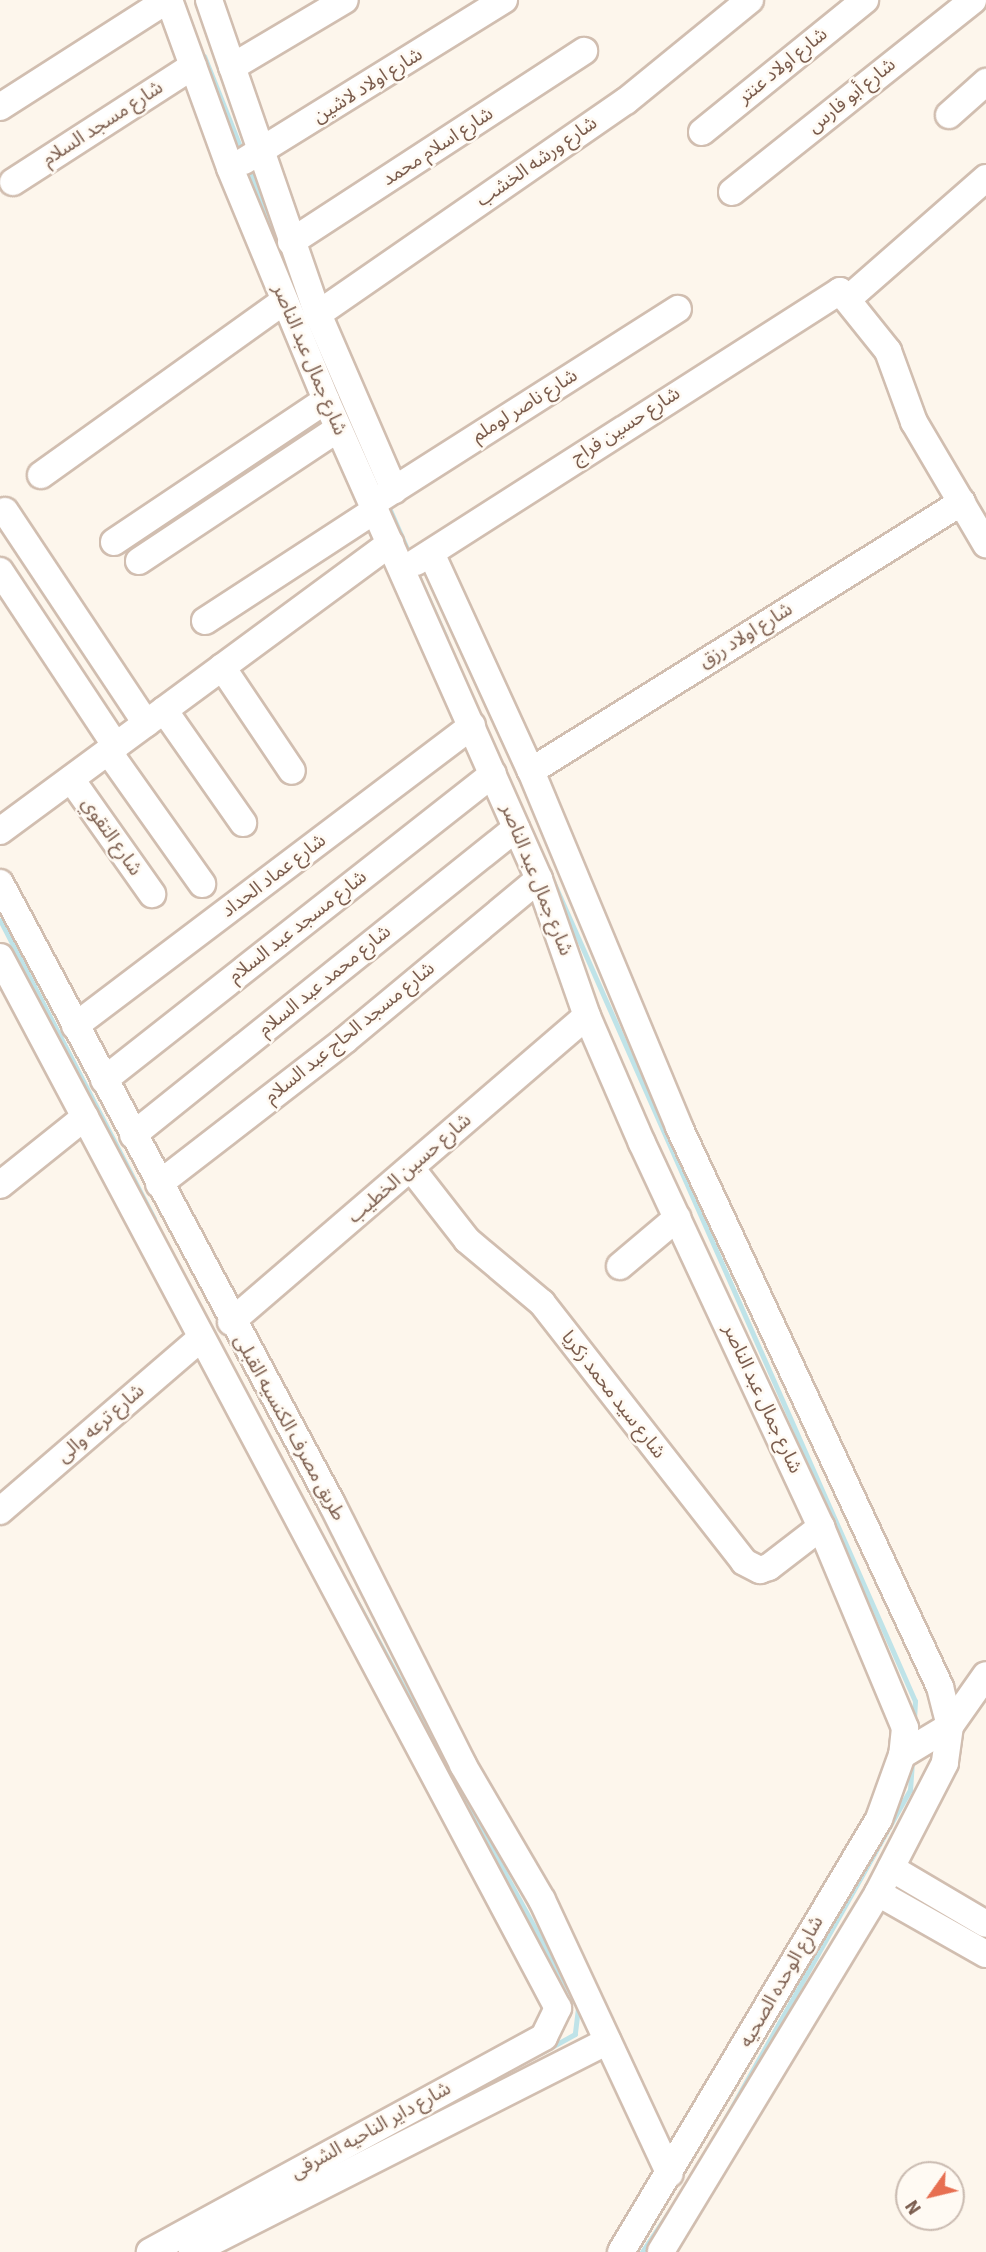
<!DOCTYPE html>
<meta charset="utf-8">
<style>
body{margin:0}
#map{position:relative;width:986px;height:2252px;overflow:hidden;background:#fdf6ec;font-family:"Source Sans 3","Noto Sans Arabic",sans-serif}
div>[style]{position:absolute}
.stream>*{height:5px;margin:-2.5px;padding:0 2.5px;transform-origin:2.5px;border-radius:2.5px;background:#bfe3e8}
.roads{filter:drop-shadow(2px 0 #d1beb0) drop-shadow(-2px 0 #d1beb0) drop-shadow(0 2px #d1beb0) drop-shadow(0 -2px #d1beb0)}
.minor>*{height:26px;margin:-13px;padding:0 13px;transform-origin:13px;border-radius:13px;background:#fff}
span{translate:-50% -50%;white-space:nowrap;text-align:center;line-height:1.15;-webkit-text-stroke:5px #fffaf3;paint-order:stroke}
.street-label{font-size:19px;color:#7a5c4d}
.north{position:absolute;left:895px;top:2161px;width:70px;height:70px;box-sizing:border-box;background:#fffaf3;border:2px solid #cabbb1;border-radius:50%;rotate:236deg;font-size:19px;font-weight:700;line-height:28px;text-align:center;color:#7a5c4d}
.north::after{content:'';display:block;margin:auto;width:24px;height:32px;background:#e76f51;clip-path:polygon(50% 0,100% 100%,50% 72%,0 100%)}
</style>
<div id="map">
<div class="stream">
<div style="left:204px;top:56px;width:105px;rotate:68.3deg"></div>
<div style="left:248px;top:167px;width:102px;rotate:68.2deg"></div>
<div style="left:387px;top:503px;width:60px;rotate:66.4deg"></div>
<div style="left:416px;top:571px;width:73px;rotate:65.9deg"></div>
<div style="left:553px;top:881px;width:896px;rotate:66.18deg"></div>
<div style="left:915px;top:1701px;width:18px;rotate:93deg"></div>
<div style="left:0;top:920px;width:336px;rotate:62.7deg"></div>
<div style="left:350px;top:1589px;width:477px;rotate:61.4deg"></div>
<div style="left:578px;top:2008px;width:26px;rotate:97deg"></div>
<div style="left:575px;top:2034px;width:39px;rotate:151deg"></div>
<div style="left:423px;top:2121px;width:39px;rotate:-32deg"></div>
<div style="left:710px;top:2146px;width:408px;rotate:-60.7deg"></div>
<div style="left:910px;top:1790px;width:29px;rotate:-86deg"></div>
<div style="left:642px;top:2252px;width:73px;rotate:-56.1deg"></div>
</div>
<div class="roads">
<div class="minor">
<div style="left:169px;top:0;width:179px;rotate:70deg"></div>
<div style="left:230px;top:168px;width:251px;rotate:67.5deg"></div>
<div style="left:326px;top:400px;width:524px;rotate:66.03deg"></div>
<div style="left:539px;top:879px;width:145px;rotate:70.7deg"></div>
<div style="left:587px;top:1016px;width:138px;rotate:66.6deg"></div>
<div style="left:642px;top:1143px;width:424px;rotate:65deg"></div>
<div style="left:821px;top:1527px;width:218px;rotate:67.3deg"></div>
<div style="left:905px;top:1728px;width:27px;rotate:96deg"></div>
<div style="left:902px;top:1755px;width:68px;rotate:109.8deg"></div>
<div style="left:879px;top:1819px;width:504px;rotate:120.79deg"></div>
<div style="left:209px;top:0;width:332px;rotate:70.9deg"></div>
<div style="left:318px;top:314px;width:192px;rotate:66.6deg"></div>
<div style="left:232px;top:67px;width:131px;rotate:-30.7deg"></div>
<div style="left:0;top:107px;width:198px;rotate:-32.6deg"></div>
<div style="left:949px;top:115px;width:50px;rotate:-41.7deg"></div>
<div style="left:702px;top:132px;width:210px;rotate:-39deg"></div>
<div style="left:244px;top:161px;width:306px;rotate:-31.8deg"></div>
<div style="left:13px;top:182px;width:214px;rotate:-32.8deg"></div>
<div style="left:732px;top:192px;width:308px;rotate:-38.5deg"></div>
<div style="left:291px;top:242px;width:350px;rotate:-33.1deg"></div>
<div style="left:849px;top:298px;width:182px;rotate:-41.2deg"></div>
<div style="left:318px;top:314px;width:374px;rotate:-34.7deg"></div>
<div style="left:626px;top:101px;width:160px;rotate:-39.2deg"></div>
<div style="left:41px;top:475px;width:299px;rotate:-35.6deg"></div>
<div style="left:381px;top:498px;width:352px;rotate:-32.5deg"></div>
<div style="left:5px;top:511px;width:255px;rotate:56.4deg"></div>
<div style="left:114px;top:542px;width:255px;rotate:-33.8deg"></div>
<div style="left:431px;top:553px;width:240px;rotate:65.4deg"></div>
<div style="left:531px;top:771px;width:386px;rotate:67.4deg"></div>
<div style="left:679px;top:1127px;width:618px;rotate:65.01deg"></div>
<div style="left:940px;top:1687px;width:40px;rotate:75.6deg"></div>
<div style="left:950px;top:1726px;width:37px;rotate:98deg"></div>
<div style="left:945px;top:1763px;width:146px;rotate:117.3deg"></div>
<div style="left:878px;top:1893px;width:419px;rotate:121.2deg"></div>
<div style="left:139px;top:561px;width:239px;rotate:-33.6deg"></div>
<div style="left:416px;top:562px;width:503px;rotate:-32.58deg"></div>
<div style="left:840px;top:291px;width:77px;rotate:51.3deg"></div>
<div style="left:888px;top:351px;width:76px;rotate:69.9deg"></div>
<div style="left:914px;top:422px;width:142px;rotate:59.5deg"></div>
<div style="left:0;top:571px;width:210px;rotate:56.5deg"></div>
<div style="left:205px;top:621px;width:203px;rotate:-33.1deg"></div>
<div style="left:222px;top:667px;width:125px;rotate:56.1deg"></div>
<div style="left:164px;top:710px;width:138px;rotate:55deg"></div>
<div style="left:108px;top:751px;width:163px;rotate:54.7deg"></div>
<div style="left:531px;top:771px;width:508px;rotate:-31.97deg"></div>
<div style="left:71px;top:779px;width:141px;rotate:54.8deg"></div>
<div style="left:0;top:831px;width:485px;rotate:-36.4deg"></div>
<div style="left:0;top:883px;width:704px;rotate:61.87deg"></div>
<div style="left:332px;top:1504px;width:292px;rotate:63.3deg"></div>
<div style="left:463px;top:1765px;width:156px;rotate:59.7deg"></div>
<div style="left:542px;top:1900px;width:302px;rotate:65deg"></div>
<div style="left:0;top:957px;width:1190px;rotate:62.04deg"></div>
<div style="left:558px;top:2008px;width:32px;rotate:116deg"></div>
<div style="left:544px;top:2037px;width:449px;rotate:151.4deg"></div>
<div style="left:75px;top:1026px;width:498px;rotate:-37.1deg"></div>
<div style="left:104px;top:1080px;width:495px;rotate:-38.2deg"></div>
<div style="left:133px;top:1135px;width:491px;rotate:-38.7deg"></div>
<div style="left:411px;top:1168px;width:91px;rotate:52.1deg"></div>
<div style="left:467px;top:1240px;width:98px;rotate:40deg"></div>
<div style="left:542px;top:1303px;width:328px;rotate:52deg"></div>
<div style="left:744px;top:1562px;width:18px;rotate:27deg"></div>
<div style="left:760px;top:1570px;width:9px;rotate:-18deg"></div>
<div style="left:769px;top:1567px;width:66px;rotate:-37.6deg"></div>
<div style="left:159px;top:1184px;width:235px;rotate:-37.7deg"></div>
<div style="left:345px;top:1040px;width:252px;rotate:-39.7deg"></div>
<div style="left:0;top:1185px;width:109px;rotate:-38.7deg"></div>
<div style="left:620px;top:1266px;width:75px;rotate:-40.1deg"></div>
<div style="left:231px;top:1322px;width:469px;rotate:-40.7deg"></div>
<div style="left:0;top:1511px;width:265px;rotate:-40.7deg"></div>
<div style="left:902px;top:1755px;width:56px;rotate:-31.1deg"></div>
<div style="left:950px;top:1726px;width:62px;rotate:-54.8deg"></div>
<div style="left:891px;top:1868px;width:110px;rotate:30.5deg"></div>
<div style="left:878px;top:1893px;width:124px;rotate:29.5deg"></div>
<div style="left:192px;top:2252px;width:466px;rotate:-26.9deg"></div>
</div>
</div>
<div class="street-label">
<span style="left:783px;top:66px;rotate:-39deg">شارع اولاد عنتر</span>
<span style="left:368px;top:86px;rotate:-32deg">شارع اولاد لاشين</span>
<span style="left:852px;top:96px;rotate:-39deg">شارع أبو فارس</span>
<span style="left:103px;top:124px;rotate:-33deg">شارع مسجد السلام</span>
<span style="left:438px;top:147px;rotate:-33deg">شارع اسلام محمد</span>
<span style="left:537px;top:162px;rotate:-35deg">شارع ورشه الخشب</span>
<span style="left:309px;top:360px;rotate:67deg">شارع جمال عبد الناصر</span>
<span style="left:525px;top:406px;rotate:-32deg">شارع ناصر لوملم</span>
<span style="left:626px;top:426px;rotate:-33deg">شارع حسين فراج</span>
<span style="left:746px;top:636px;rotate:-32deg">شارع اولاد رزق</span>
<span style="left:111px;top:837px;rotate:55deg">شارع التقوي</span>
<span style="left:274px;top:876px;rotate:-37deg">شارع عماد الحداد</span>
<span style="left:536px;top:880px;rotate:68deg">شارع جمال عبد الناصر</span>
<span style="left:298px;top:927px;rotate:-38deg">شارع مسجد عبد السلام</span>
<span style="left:325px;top:981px;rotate:-39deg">شارع محمد عبد السلام</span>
<span style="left:350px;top:1033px;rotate:-39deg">شارع مسجد الحاج عبد السلام</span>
<span style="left:410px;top:1169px;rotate:-41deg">شارع حسين الخطيب</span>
<span style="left:613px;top:1395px;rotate:52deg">شارع سيد محمد زكريا</span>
<span style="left:762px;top:1399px;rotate:65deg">شارع جمال عبد الناصر</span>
<span style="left:101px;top:1424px;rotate:-41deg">شارع ترعه والى</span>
<span style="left:289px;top:1428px;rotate:61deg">طريق مصرف الكنسيه القبلى</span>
<span style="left:782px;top:1982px;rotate:-60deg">شارع الوحده الصحيه</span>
<span style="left:371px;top:2131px;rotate:-29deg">شارع داير الناحيه الشرقى</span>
</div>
<div class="north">N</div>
</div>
